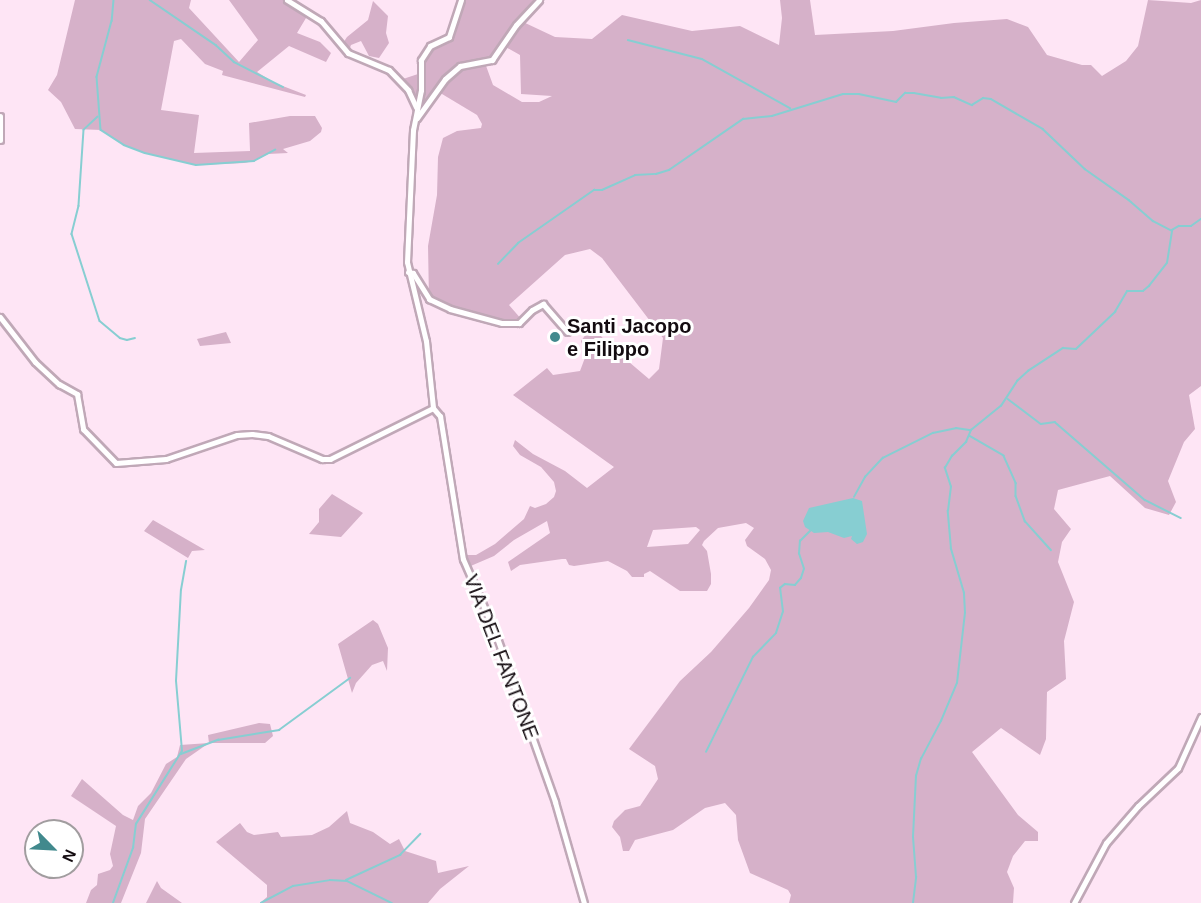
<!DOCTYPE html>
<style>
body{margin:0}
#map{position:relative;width:1201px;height:903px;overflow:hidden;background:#fee5f5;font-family:Helvetica,sans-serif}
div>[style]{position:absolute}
.green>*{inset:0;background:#d6b1c9}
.water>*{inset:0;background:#87ced2}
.stream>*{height:1.5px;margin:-0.75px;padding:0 0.75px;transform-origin:0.75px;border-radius:0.75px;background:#87ced2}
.roads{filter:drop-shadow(2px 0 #c0a8b7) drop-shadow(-2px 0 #c0a8b7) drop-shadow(0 2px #c0a8b7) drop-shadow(0 -2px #c0a8b7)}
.minor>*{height:5px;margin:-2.5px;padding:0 2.5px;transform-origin:2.5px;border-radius:2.5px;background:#fff}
.dots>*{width:16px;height:16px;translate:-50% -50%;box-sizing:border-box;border:3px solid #fff;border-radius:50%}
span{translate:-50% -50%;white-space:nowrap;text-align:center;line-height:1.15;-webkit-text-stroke:6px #fff;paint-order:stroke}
.poi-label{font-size:20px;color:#130b10;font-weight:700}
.left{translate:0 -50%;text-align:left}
.street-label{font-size:20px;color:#130b10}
.north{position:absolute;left:24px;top:819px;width:60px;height:60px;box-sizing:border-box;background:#fff;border:2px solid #a19d9f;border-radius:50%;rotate:114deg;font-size:16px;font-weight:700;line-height:24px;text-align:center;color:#130b10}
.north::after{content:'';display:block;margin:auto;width:21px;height:27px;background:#41898d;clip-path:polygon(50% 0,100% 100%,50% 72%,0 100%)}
</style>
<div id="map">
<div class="green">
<div style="clip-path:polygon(75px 0,191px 0,189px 8px,239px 62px,258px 40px,229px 0,287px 0,309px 13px,297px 33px,320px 42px,331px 53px,326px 62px,289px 46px,257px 72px,275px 83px,306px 95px,305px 97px,222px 75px,223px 71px,205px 64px,181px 39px,174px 41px,161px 110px,199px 115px,194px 153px,250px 151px,249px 123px,290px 116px,315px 116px,322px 128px,321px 132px,310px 141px,283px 149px,288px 153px,268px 154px,254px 161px,244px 163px,196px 165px,145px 153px,124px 145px,101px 130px,75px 129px,61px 102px,48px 90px,57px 75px)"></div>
<div style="clip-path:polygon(evenodd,461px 0,539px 0,521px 21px,555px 37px,592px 39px,622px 15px,692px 31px,740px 26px,779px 45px,782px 18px,780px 0,810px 0,815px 35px,893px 31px,954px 23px,1007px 19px,1028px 27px,1047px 55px,1082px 65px,1091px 65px,1102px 76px,1126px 61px,1138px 46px,1148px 0,1191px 3px,1201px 0,1201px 386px,1189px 395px,1195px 429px,1184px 442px,1168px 481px,1176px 502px,1169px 515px,1145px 508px,1110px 476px,1058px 490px,1054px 509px,1071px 529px,1062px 542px,1058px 562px,1074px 602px,1064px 641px,1066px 679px,1047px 692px,1046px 739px,1040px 755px,1001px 728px,972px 752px,1018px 815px,1038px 832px,1038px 841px,1025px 841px,1013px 856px,1007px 872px,1014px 888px,1013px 903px,789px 903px,791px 895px,788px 890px,750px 873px,738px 840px,736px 815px,725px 803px,705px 808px,673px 830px,635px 840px,629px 851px,623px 851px,620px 837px,612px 827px,614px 821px,625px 810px,640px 806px,658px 779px,655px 766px,629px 749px,680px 681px,711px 652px,749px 608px,769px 580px,771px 570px,765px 559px,747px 546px,745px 540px,754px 528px,746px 523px,718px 528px,704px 541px,702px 545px,707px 551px,711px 574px,711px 584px,707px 591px,680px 591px,650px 571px,644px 574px,644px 577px,632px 577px,627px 571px,608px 561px,574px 566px,569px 565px,566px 559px,562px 559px,520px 565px,511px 571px,508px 562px,550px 533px,547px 521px,514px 540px,494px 556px,466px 568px,462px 555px,476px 555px,495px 544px,524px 519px,530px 506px,535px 508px,546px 504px,554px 497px,556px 491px,554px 482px,541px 467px,520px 455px,513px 446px,515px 440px,533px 454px,565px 471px,587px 488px,614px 467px,513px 395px,547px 368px,553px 375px,580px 371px,586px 355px,581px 341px,592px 326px,609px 345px,649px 379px,659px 369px,663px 338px,602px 258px,590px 249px,565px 255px,509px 305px,522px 320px,519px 323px,472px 316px,429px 299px,428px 246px,437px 195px,438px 157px,443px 138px,457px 131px,481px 128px,482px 124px,477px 115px,437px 91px,416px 119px,416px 109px,400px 80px,421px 73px,424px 52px,449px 37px,461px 0,504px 46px,520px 55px,521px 94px,552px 96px,539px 102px,522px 102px,493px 85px,485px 63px,504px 46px,461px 0,696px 527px,700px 530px,688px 544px,647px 547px,653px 530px,696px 527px)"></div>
<div style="clip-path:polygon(373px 1px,388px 16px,386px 33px,389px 43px,379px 58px,369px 56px,361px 41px,351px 45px,348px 53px,341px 46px,347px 37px,368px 20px)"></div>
<div style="clip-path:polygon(226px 332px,231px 343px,200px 346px,197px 339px)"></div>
<div style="clip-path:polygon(332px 494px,363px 513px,341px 537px,309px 534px,319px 522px,319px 509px)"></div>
<div style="clip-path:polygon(153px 520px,205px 550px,192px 551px,188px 558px,144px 531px)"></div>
<div style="clip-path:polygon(373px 620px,378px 624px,388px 648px,387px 671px,383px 661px,372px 665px,356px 683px,352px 693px,338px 644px)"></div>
<div style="clip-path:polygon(259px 723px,270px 724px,273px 736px,265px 743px,209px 743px,186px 759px,145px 819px,141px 853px,121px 903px,86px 903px,91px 890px,97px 885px,98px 874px,110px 870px,113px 866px,110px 854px,116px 826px,71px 796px,82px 779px,123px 815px,133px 820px,138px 806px,151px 793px,166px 764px,177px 757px,180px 745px,209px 743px,208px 735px)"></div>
<div style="clip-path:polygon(347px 811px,350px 823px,373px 832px,390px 844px,399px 839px,405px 851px,436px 861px,438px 873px,469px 866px,440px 889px,428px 903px,260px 903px,267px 897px,267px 885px,216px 842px,240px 823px,247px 832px,254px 835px,278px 832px,281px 837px,312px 835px,329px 827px)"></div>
<div style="clip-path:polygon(157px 881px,161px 888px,182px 903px,146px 903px)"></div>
</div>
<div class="water">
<div style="clip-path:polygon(853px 498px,862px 501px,867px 534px,863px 542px,857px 544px,851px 539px,852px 536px,844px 538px,828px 532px,814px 533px,805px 527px,803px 521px,809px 508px)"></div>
</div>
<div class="stream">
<div style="left:114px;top:0;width:21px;rotate:95deg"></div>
<div style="left:112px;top:21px;width:58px;rotate:105deg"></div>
<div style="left:97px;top:77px;width:53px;rotate:85.7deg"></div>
<div style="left:101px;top:130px;width:27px;rotate:33deg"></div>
<div style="left:124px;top:145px;width:22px;rotate:21deg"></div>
<div style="left:145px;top:153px;width:52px;rotate:13.2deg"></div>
<div style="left:196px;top:165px;width:58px;rotate:-3.9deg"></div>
<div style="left:254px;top:161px;width:24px;rotate:-28deg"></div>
<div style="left:150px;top:0;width:80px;rotate:34.3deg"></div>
<div style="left:216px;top:45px;width:25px;rotate:43deg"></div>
<div style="left:234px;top:62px;width:55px;rotate:27deg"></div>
<div style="left:628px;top:40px;width:76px;rotate:14.4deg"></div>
<div style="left:702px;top:59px;width:101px;rotate:29.1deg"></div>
<div style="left:98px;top:117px;width:19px;rotate:137deg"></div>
<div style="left:84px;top:130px;width:76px;rotate:93.8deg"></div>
<div style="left:79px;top:206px;width:29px;rotate:104deg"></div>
<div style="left:72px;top:234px;width:91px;rotate:72.2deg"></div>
<div style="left:100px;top:321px;width:26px;rotate:40deg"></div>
<div style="left:120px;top:338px;width:7px;rotate:16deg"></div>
<div style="left:127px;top:340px;width:8px;rotate:-14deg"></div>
<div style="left:1172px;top:230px;width:8px;rotate:-30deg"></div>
<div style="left:1179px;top:226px;width:12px"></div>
<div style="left:1191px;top:226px;width:12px;rotate:-35deg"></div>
<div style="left:498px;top:264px;width:29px;rotate:-46deg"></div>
<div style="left:518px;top:243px;width:93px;rotate:-34.9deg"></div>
<div style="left:594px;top:190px;width:8px"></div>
<div style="left:602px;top:190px;width:36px;rotate:-24deg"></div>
<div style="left:635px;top:175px;width:21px;rotate:-3deg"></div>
<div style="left:656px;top:174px;width:14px;rotate:-17deg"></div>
<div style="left:669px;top:170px;width:90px;rotate:-34.6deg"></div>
<div style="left:743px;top:119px;width:29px;rotate:-6deg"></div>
<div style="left:772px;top:116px;width:74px;rotate:-17.2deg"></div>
<div style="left:843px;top:94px;width:16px"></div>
<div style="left:859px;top:94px;width:38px;rotate:12deg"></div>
<div style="left:896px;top:102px;width:13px;rotate:-45deg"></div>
<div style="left:905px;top:93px;width:9px"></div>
<div style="left:914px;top:93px;width:27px;rotate:10deg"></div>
<div style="left:941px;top:98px;width:13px;rotate:-4deg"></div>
<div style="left:954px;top:97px;width:20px;rotate:24deg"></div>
<div style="left:972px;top:105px;width:13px;rotate:-32deg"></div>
<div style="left:983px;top:98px;width:8px;rotate:7deg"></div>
<div style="left:991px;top:99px;width:60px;rotate:30deg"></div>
<div style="left:1043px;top:129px;width:58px;rotate:43.6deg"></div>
<div style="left:1085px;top:169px;width:54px;rotate:35.2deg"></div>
<div style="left:1129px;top:200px;width:32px;rotate:41deg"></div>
<div style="left:1153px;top:221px;width:20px;rotate:27deg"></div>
<div style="left:1008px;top:399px;width:41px;rotate:37.1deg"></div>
<div style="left:1041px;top:424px;width:14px;rotate:-8deg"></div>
<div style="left:1055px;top:422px;width:119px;rotate:40.9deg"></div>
<div style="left:1145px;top:500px;width:40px;rotate:26.6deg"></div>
<div style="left:970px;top:436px;width:39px;rotate:30deg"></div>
<div style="left:1004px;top:456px;width:30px;rotate:66deg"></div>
<div style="left:1016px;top:483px;width:13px;rotate:90deg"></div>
<div style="left:1016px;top:496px;width:27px;rotate:70deg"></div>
<div style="left:1025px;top:521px;width:39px;rotate:48deg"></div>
<div style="left:854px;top:497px;width:23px;rotate:-61deg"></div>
<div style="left:865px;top:477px;width:26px;rotate:-47deg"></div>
<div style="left:883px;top:458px;width:56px;rotate:-26.6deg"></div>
<div style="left:933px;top:433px;width:24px;rotate:-12deg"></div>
<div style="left:956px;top:428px;width:15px;rotate:8deg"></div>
<div style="left:706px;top:752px;width:106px;rotate:-63.7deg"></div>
<div style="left:753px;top:657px;width:33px;rotate:-46deg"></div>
<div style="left:776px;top:633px;width:22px;rotate:-72deg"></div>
<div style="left:783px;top:612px;width:24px;rotate:-97deg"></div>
<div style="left:780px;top:588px;width:6px;rotate:-39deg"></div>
<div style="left:785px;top:584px;width:10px;rotate:6deg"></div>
<div style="left:795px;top:585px;width:9px;rotate:-49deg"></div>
<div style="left:801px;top:578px;width:9px;rotate:-72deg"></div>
<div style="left:804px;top:569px;width:16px;rotate:-108deg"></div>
<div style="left:799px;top:554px;width:13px;rotate:-86deg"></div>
<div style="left:800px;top:541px;width:14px;rotate:-45deg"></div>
<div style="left:181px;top:754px;width:40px;rotate:-21deg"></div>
<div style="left:218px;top:740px;width:62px;rotate:-9.3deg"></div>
<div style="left:279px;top:730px;width:88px;rotate:-36.2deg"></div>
<div style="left:346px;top:880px;width:60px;rotate:-24.8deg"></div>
<div style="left:400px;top:855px;width:29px;rotate:-46deg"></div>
<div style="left:113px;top:903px;width:59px;rotate:-70deg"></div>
<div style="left:133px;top:848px;width:24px;rotate:-83deg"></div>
<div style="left:136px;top:824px;width:86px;rotate:-57.8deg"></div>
<div style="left:182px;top:751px;width:70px;rotate:-94.9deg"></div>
<div style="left:176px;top:681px;width:91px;rotate:-86.9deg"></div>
<div style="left:181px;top:590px;width:29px;rotate:-80deg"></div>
<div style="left:261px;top:903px;width:36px;rotate:-28deg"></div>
<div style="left:293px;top:886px;width:37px;rotate:-9deg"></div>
<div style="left:330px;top:880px;width:17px;rotate:3deg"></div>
<div style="left:347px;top:881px;width:50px;rotate:26.1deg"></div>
<div style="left:913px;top:903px;width:26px;rotate:-83deg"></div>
<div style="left:916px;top:877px;width:40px;rotate:-94.3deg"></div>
<div style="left:913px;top:837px;width:61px;rotate:-87.2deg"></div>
<div style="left:916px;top:776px;width:18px;rotate:-74deg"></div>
<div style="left:921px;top:759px;width:43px;rotate:-62.2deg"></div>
<div style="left:941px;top:721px;width:41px;rotate:-67.2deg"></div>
<div style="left:957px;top:683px;width:70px;rotate:-83.5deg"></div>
<div style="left:965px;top:613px;width:20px;rotate:-93deg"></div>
<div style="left:964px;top:593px;width:46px;rotate:-106.5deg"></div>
<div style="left:951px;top:549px;width:38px;rotate:-95deg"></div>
<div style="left:948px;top:511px;width:24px;rotate:-83deg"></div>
<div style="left:951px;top:487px;width:20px;rotate:-108deg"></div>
<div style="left:945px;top:468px;width:14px;rotate:-60deg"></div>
<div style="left:952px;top:456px;width:20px;rotate:-45deg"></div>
<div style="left:966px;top:442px;width:13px;rotate:-67deg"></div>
<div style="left:971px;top:430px;width:38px;rotate:-39deg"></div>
<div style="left:1001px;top:406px;width:30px;rotate:-57deg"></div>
<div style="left:1017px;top:381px;width:15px;rotate:-42deg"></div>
<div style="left:1028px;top:371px;width:42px;rotate:-33.3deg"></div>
<div style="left:1063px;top:348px;width:13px;rotate:4deg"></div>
<div style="left:1076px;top:349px;width:54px;rotate:-43.5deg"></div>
<div style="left:1115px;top:312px;width:24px;rotate:-60deg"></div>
<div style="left:1127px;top:291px;width:16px"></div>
<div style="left:1143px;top:291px;width:8px;rotate:-40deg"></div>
<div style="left:1149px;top:286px;width:29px;rotate:-52deg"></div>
<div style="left:1167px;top:263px;width:33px;rotate:-81deg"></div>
</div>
<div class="roads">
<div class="minor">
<div style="left:287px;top:0;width:40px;rotate:32deg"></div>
<div style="left:321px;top:21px;width:42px;rotate:49.8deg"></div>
<div style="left:348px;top:53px;width:44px;rotate:22.5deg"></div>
<div style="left:389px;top:70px;width:28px;rotate:46deg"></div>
<div style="left:408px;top:90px;width:19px;rotate:65deg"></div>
<div style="left:461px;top:0;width:39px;rotate:108deg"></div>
<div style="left:449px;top:37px;width:21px;rotate:155deg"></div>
<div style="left:430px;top:46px;width:17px;rotate:123deg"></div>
<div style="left:421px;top:60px;width:30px;rotate:90deg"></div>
<div style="left:421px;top:90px;width:41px;rotate:101.3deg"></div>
<div style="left:413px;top:130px;width:132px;rotate:92.6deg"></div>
<div style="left:407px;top:262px;width:81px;rotate:76.5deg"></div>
<div style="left:426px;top:341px;width:67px;rotate:84deg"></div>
<div style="left:433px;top:408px;width:11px;rotate:49deg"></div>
<div style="left:440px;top:416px;width:145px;rotate:80.9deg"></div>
<div style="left:463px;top:559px;width:83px;rotate:66.5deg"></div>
<div style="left:496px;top:635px;width:177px;rotate:70.5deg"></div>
<div style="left:555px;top:802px;width:105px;rotate:74deg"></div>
<div style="left:0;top:116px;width:24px;rotate:90deg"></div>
<div style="left:417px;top:118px;width:48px;rotate:-54.3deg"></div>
<div style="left:445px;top:79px;width:20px;rotate:-41deg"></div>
<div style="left:460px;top:66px;width:33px;rotate:-11deg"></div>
<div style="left:492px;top:60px;width:42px;rotate:-55.6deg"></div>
<div style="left:516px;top:25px;width:34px;rotate:-47deg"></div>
<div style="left:408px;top:272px;width:5px;rotate:11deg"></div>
<div style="left:413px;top:273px;width:31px;rotate:58deg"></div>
<div style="left:429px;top:299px;width:23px;rotate:25deg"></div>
<div style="left:450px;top:309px;width:54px;rotate:15.1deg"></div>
<div style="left:502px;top:323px;width:17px"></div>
<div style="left:519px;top:323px;width:18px;rotate:-45deg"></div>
<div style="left:532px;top:310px;width:13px;rotate:-29deg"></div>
<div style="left:543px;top:304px;width:37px;rotate:49deg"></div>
<div style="left:0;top:317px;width:57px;rotate:52.1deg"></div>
<div style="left:35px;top:362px;width:33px;rotate:43deg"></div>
<div style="left:59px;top:384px;width:21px;rotate:29deg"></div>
<div style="left:77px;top:394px;width:36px;rotate:80deg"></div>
<div style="left:83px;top:429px;width:47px;rotate:45.9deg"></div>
<div style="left:116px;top:463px;width:50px;rotate:-4.6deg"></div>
<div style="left:166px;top:459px;width:75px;rotate:-18.7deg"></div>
<div style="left:237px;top:435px;width:15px;rotate:-4deg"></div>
<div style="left:252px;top:434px;width:16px;rotate:7deg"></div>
<div style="left:268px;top:436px;width:59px;rotate:23.1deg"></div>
<div style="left:322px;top:459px;width:8px"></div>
<div style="left:330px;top:459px;width:115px;rotate:-26.3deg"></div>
<div style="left:1074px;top:903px;width:68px;rotate:-61.9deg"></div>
<div style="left:1106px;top:843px;width:49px;rotate:-49.1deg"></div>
<div style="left:1138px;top:806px;width:55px;rotate:-43.5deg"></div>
<div style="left:1178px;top:768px;width:56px;rotate:-65.7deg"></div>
</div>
</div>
<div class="dots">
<div style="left:555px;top:337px;background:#41898d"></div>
</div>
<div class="poi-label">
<span class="left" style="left:567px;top:338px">Santi Jacopo<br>e Filippo</span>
</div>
<div class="street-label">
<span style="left:501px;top:657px;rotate:69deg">VIA DEL FANTONE</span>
</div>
<div class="north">N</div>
</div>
